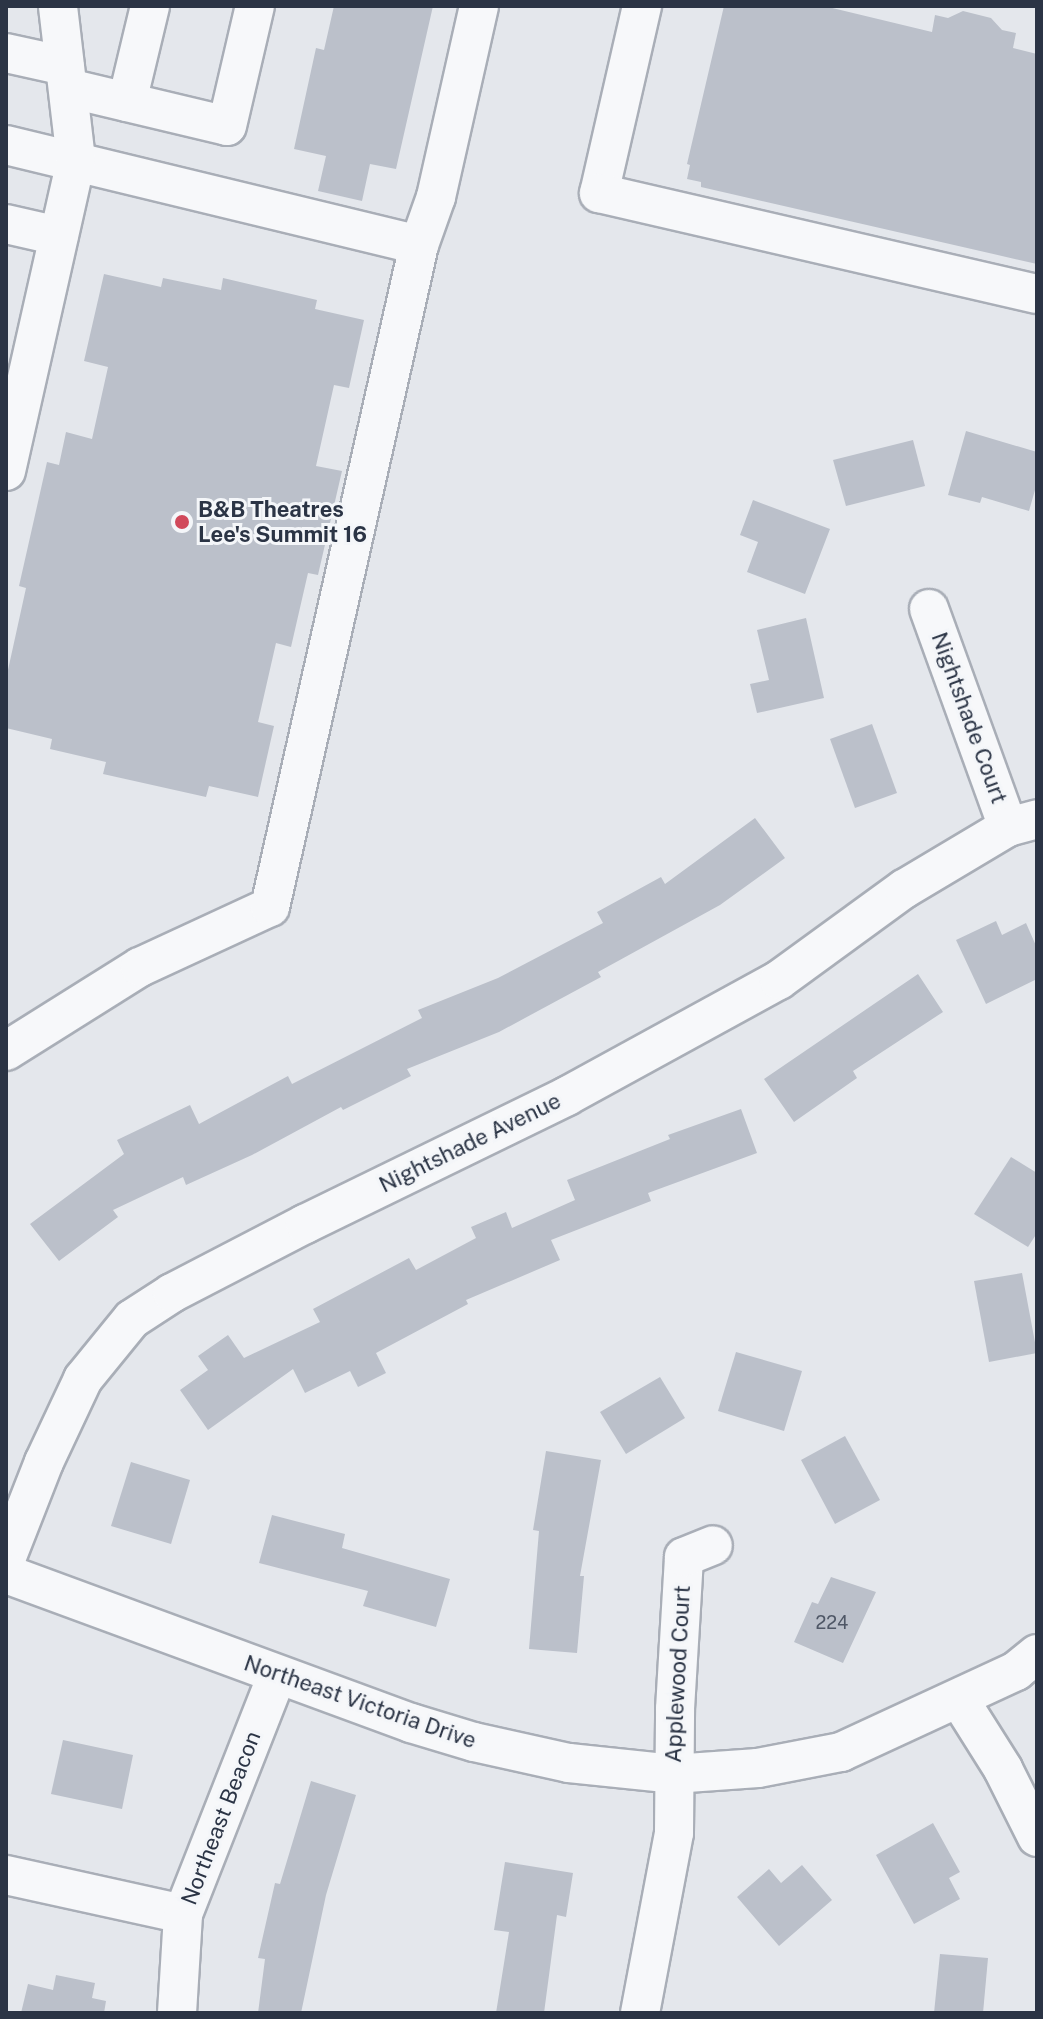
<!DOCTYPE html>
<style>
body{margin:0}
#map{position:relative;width:1043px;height:2019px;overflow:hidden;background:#e4e7ec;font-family:"Public Sans",sans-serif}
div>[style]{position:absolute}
.building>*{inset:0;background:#bbc0ca}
.roads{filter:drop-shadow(2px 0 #a9aeb7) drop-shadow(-2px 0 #a9aeb7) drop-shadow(0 2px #a9aeb7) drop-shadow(0 -2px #a9aeb7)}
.minor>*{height:38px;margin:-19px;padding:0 19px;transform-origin:19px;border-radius:19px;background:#f7f8fa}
.dots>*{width:22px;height:22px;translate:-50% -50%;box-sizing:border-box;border:4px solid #f4f6f9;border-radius:50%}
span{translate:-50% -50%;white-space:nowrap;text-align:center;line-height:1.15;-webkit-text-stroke:6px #f4f6f9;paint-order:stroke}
.number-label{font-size:18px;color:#4f5766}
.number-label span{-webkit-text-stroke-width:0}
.poi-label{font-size:22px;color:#2b3445;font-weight:700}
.left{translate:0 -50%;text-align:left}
.street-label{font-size:22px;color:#2b3445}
.frame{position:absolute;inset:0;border:8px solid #2b3445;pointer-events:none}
</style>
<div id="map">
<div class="building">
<div style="clip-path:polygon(334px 6px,433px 6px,396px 169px,370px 164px,362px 201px,318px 191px,326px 156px,294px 149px,316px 48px,324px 50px)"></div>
<div style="clip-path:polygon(724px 6px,824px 6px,932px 32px,935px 15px,948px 18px,963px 11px,991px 18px,1002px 30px,1016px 33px,1013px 48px,1037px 54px,1037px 264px,701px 187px,701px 182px,687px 179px,690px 165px,687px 164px)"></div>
<div style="clip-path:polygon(104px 274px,161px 287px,163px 278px,221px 290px,223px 278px,317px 300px,315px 309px,364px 320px,349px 388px,334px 385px,316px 466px,342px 471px,318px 575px,308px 573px,291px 647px,276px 643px,258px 722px,274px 726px,258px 797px,209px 786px,206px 797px,103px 774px,106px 762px,50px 749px,52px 739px,6px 728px,6px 679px,26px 588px,19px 586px,47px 462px,59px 465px,66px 432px,92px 439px,108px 367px,84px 361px)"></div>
<div style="clip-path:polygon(966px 431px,1037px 452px,1037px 483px,1029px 511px,982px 497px,980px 503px,948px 495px)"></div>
<div style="clip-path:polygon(913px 440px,925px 486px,846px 506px,833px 460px)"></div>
<div style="clip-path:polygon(753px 500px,830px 529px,805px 594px,747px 572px,758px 542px,740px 535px)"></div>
<div style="clip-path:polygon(806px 618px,824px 698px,757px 713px,750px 684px,769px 680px,757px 630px)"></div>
<div style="clip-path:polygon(872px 724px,897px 793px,855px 808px,830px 739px)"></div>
<div style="clip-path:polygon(755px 818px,785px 858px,720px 905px,598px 972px,601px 977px,499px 1032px,407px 1069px,411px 1076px,343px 1110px,341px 1107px,252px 1155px,186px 1185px,183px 1177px,113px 1210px,118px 1217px,59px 1261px,30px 1224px,124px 1154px,117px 1140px,190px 1105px,199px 1124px,288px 1076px,292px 1084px,422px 1018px,418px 1010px,498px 978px,603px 923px,597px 912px,661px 877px,665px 884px)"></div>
<div style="clip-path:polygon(996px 921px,1002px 935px,1026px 923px,1037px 948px,1037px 979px,986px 1004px,956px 940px)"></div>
<div style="clip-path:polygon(918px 974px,943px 1012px,853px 1071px,857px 1078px,794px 1122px,764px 1079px)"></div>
<div style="clip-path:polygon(741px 1109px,757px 1153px,648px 1193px,651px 1201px,551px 1240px,560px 1260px,466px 1300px,468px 1304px,376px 1353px,386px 1373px,358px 1387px,350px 1371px,305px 1393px,293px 1369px,208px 1430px,180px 1390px,208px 1370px,198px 1356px,228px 1335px,244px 1358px,320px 1322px,313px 1309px,409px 1258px,416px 1270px,476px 1238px,471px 1227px,506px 1212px,512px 1228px,575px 1200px,567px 1180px,670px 1139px,668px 1135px)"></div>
<div style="clip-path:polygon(1011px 1157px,1037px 1173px,1037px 1233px,1028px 1247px,974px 1214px)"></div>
<div style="clip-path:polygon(1022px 1273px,1037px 1353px,989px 1362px,974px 1281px)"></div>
<div style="clip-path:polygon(736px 1352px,802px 1371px,784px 1431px,718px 1411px)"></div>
<div style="clip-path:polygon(660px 1377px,685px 1418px,626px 1454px,600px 1412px)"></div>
<div style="clip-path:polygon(845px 1436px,880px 1500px,835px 1524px,801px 1460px)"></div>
<div style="clip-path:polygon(546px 1451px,601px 1460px,580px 1576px,584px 1576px,577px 1653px,529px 1649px,539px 1531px,533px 1530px)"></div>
<div style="clip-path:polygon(131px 1462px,190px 1480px,171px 1544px,111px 1526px)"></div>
<div style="clip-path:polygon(272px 1515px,345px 1534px,342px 1548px,450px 1579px,436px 1627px,363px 1606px,368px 1591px,259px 1563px)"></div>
<div style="clip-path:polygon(831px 1577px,876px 1592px,843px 1663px,794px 1642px,812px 1602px,818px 1604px)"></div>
<div style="clip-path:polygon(63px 1740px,133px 1755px,122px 1809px,51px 1794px)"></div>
<div style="clip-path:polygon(311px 1781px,356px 1795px,326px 1895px,301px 2013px,258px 2013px,265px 1959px,258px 1958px,275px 1883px,280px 1884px)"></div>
<div style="clip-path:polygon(933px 1823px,960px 1872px,949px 1878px,960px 1899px,914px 1924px,876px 1855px)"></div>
<div style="clip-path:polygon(505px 1862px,573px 1873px,566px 1917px,557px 1915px,544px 2013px,496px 2013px,509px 1932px,494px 1930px)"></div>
<div style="clip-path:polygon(802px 1865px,832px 1900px,779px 1946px,737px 1897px,769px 1869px,781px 1883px)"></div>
<div style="clip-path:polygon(940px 1954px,988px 1958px,983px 2013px,934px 2013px)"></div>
<div style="clip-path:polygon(56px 1975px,95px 1983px,92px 1998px,106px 2001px,104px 2013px,21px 2013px,28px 1984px,53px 1990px)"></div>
</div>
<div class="roads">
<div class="minor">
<div style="left:642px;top:6px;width:192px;rotate:102.9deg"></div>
<div style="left:599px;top:193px;width:449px;rotate:13deg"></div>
<div style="left:6px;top:53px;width:60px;rotate:12.4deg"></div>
<div style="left:68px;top:88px;width:163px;rotate:13.4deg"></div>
<div style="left:227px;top:126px;width:123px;rotate:-76.9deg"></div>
<div style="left:127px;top:102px;width:99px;rotate:-76.5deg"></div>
<div style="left:6px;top:145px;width:425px;rotate:13.6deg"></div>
<div style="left:6px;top:224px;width:54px;rotate:12.8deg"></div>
<div style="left:6px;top:471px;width:319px;rotate:-77.3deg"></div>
<div style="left:76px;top:160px;width:155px;rotate:-96.7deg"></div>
<div style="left:929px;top:609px;width:232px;rotate:70.1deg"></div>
<div style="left:6px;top:1051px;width:158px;rotate:-32.1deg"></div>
<div style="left:140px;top:967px;width:143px;rotate:-24.8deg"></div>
<div style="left:270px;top:907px;width:679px;rotate:-77.32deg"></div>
<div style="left:419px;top:245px;width:51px;rotate:-70.5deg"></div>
<div style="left:436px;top:197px;width:196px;rotate:-77.3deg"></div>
<div style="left:6px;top:1559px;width:104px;rotate:-68.6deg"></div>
<div style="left:44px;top:1462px;width:92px;rotate:-64.8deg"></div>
<div style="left:83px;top:1379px;width:77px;rotate:-50.8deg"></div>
<div style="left:132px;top:1319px;width:48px;rotate:-33deg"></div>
<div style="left:172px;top:1293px;width:150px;rotate:-27.4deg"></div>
<div style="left:305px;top:1224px;width:292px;rotate:-26deg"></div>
<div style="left:567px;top:1096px;width:242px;rotate:-28.7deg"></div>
<div style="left:779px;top:980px;width:155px;rotate:-36.1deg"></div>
<div style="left:904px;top:889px;width:121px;rotate:-30.8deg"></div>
<div style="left:1008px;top:827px;width:30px;rotate:-15deg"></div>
<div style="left:6px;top:1574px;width:432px;rotate:20.2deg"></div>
<div style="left:411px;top:1723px;width:66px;rotate:16.8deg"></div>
<div style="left:474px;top:1742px;width:97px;rotate:12.5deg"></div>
<div style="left:569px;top:1763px;width:105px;rotate:6deg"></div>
<div style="left:673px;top:1774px;width:85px;rotate:-4deg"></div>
<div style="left:758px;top:1768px;width:85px;rotate:-10.9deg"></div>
<div style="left:841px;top:1752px;width:193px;rotate:-24.8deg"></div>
<div style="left:1016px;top:1671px;width:27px;rotate:-39deg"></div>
<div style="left:959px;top:1699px;width:83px;rotate:57.8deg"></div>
<div style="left:1003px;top:1769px;width:76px;rotate:63.4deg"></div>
<div style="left:6px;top:1875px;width:181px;rotate:12.4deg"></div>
<div style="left:177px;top:2013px;width:99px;rotate:-86.5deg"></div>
<div style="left:183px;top:1914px;width:257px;rotate:-68.5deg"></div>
<div style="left:640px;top:2013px;width:183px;rotate:-79.3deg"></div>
<div style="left:674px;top:1833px;width:124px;rotate:-89.5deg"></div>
<div style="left:675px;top:1709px;width:152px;rotate:-86.6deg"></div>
<div style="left:684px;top:1557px;width:31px;rotate:-22deg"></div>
</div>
</div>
<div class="dots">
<div style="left:182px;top:522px;background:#d1495b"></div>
</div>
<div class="number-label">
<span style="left:832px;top:1623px">224</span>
</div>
<div class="poi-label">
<span class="left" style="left:198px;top:522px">B&amp;B Theatres<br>Lee's Summit 16</span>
</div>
<div class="street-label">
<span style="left:969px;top:718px;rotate:70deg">Nightshade Court</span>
<span style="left:470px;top:1143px;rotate:-26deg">Nightshade Avenue</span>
<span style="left:678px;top:1674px;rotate:-87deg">Applewood Court</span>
<span style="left:360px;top:1702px;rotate:19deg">Northeast Victoria Drive</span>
<span style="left:221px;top:1818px;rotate:-69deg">Northeast Beacon</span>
</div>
<div class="frame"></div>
</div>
